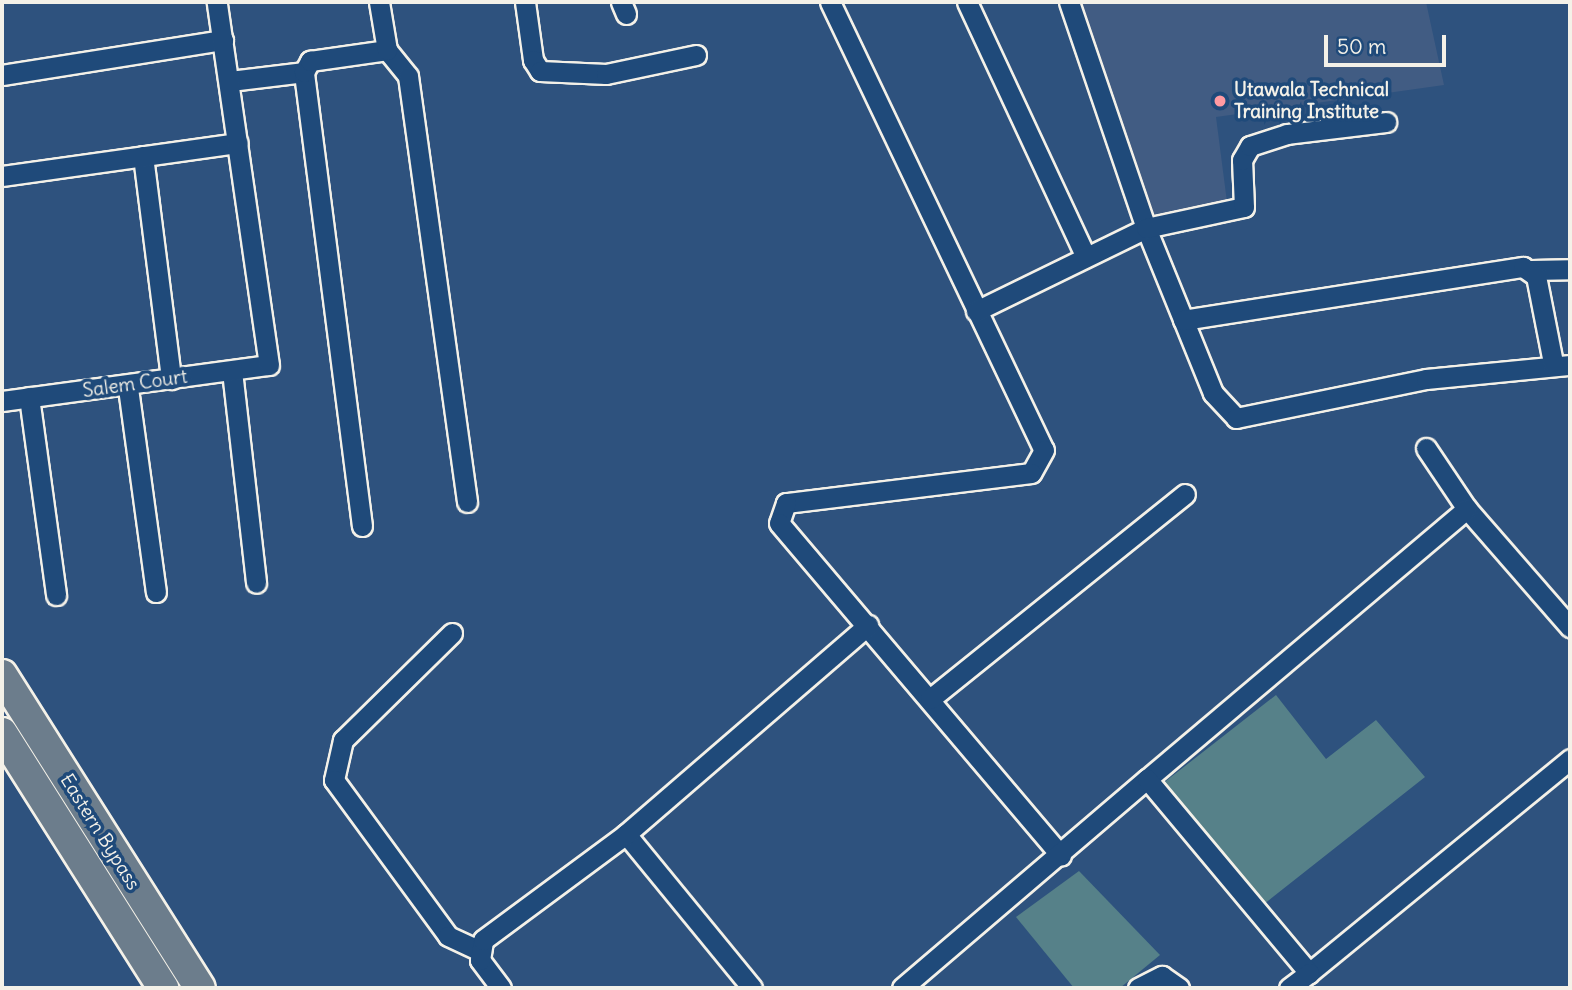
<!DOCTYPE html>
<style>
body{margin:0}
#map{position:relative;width:1572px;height:990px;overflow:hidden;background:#2e527e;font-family:Delius,sans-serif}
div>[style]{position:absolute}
.built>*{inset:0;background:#415c83}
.green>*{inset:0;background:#568189}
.roads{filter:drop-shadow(2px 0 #f4f1e8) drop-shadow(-2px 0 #f4f1e8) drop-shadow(0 2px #f4f1e8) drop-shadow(0 -2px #f4f1e8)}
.minor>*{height:19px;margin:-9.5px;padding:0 9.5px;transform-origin:9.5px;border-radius:9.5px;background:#1f4a7a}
.primary>*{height:30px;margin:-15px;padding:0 15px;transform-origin:15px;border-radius:15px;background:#6c7d8c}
.dots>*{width:19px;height:19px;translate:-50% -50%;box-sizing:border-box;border:4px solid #1f4a7a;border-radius:50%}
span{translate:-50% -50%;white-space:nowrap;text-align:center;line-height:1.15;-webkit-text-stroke:7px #1f4a7a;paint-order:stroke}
.poi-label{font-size:19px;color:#f4f1e8;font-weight:700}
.left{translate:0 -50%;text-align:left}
.street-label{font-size:19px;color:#f4f1e8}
.frame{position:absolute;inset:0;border:4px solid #f4f1e8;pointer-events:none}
.scale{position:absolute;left:1324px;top:35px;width:122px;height:32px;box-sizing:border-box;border:4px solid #f4f1e8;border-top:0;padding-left:9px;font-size:21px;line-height:24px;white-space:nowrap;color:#f4f1e8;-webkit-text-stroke:5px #1f4a7a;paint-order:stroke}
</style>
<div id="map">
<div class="built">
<div style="clip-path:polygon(1079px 2px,1426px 2px,1444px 85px,1216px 117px,1227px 202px,1149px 221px)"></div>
</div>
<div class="green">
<div style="clip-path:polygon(1276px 695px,1326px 759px,1376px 720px,1425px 777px,1259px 908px,1162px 784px)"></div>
<div style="clip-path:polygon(1079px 871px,1160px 955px,1120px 988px,1074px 988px,1016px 917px)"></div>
</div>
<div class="roads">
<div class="minor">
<div style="left:525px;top:2px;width:59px;rotate:82.1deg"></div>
<div style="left:533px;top:60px;width:13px;rotate:58deg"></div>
<div style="left:540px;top:71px;width:66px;rotate:2.6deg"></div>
<div style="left:606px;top:74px;width:92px;rotate:-11.9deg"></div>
<div style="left:621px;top:2px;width:13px;rotate:67deg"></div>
<div style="left:830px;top:2px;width:496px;rotate:64.5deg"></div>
<div style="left:1044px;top:450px;width:26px;rotate:119deg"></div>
<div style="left:1031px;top:473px;width:247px;rotate:173deg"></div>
<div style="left:786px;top:503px;width:21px;rotate:109deg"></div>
<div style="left:779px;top:523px;width:436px;rotate:49.7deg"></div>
<div style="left:967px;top:2px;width:281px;rotate:65deg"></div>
<div style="left:1069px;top:2px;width:239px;rotate:71.2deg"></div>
<div style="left:1146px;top:228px;width:178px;rotate:67.9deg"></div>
<div style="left:1213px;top:393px;width:34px;rotate:47deg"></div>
<div style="left:1236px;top:418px;width:194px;rotate:-11.6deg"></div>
<div style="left:1426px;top:379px;width:145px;rotate:-5.6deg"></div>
<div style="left:387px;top:50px;width:33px;rotate:51deg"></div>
<div style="left:408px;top:76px;width:430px;rotate:82.1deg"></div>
<div style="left:2px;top:75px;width:224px;rotate:-9deg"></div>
<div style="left:230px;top:81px;width:75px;rotate:-6.9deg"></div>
<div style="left:143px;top:156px;width:225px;rotate:82.8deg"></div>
<div style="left:2px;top:176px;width:238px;rotate:-8deg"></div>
<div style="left:1531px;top:270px;width:39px;rotate:-1deg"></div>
<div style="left:976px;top:311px;width:189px;rotate:-26deg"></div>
<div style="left:1146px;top:228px;width:100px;rotate:-12.1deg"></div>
<div style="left:1244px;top:207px;width:47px;rotate:-92.4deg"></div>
<div style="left:1242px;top:160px;width:16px;rotate:-60deg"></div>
<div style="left:1250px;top:146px;width:39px;rotate:-18deg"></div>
<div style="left:1287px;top:134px;width:100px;rotate:-6.9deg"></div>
<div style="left:1183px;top:320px;width:344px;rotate:-8.9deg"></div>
<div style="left:1523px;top:267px;width:16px;rotate:35deg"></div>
<div style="left:1536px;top:276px;width:89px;rotate:78.9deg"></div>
<div style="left:232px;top:371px;width:213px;rotate:83.5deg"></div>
<div style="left:128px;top:388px;width:206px;rotate:82.2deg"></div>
<div style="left:29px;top:397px;width:200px;rotate:82.2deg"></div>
<div style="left:2px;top:401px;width:269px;rotate:-7.7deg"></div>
<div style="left:269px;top:365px;width:367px;rotate:-98.2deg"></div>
<div style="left:1426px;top:448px;width:73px;rotate:56.1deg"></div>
<div style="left:1467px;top:509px;width:157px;rotate:48.9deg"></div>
<div style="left:362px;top:526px;width:458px;rotate:-97.3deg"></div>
<div style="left:304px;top:72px;width:13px;rotate:-61deg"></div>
<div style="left:310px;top:61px;width:78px;rotate:-8.1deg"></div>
<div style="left:387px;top:50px;width:49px;rotate:-99.5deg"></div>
<div style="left:452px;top:633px;width:153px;rotate:135.5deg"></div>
<div style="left:343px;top:740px;width:41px;rotate:102.7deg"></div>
<div style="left:334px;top:780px;width:193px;rotate:53.8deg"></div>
<div style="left:448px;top:936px;width:33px;rotate:25deg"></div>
<div style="left:930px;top:699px;width:327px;rotate:-38.8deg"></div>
<div style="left:1147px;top:779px;width:419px;rotate:-40.2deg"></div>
<div style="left:626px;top:834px;width:199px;rotate:50.7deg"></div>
<div style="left:1309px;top:973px;width:338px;rotate:-39.3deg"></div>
<div style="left:501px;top:988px;width:35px;rotate:-127deg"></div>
<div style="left:480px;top:960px;width:20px;rotate:-81deg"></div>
<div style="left:483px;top:940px;width:178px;rotate:-36.5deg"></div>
<div style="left:626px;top:834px;width:320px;rotate:-40.8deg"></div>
<div style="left:902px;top:988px;width:322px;rotate:-40.5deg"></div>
<div style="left:1147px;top:779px;width:253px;rotate:50.1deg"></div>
<div style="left:1309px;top:973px;width:25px;rotate:143deg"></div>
<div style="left:1138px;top:988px;width:27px;rotate:-27deg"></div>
<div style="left:1162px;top:976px;width:21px;rotate:35deg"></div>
</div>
<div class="primary">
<div style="left:2px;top:675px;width:370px;rotate:57.7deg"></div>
<div style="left:2px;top:733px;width:302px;rotate:57.7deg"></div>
</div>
</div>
<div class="dots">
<div style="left:1220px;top:101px;background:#ff9aa2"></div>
</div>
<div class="poi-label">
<span class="left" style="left:1234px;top:101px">Utawala Technical<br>Training Institute</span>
</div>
<div class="street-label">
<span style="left:135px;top:384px;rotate:-8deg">Salem Court</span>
<span style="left:100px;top:832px;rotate:58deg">Eastern Bypass</span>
</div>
<div class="frame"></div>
<div class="scale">50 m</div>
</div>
